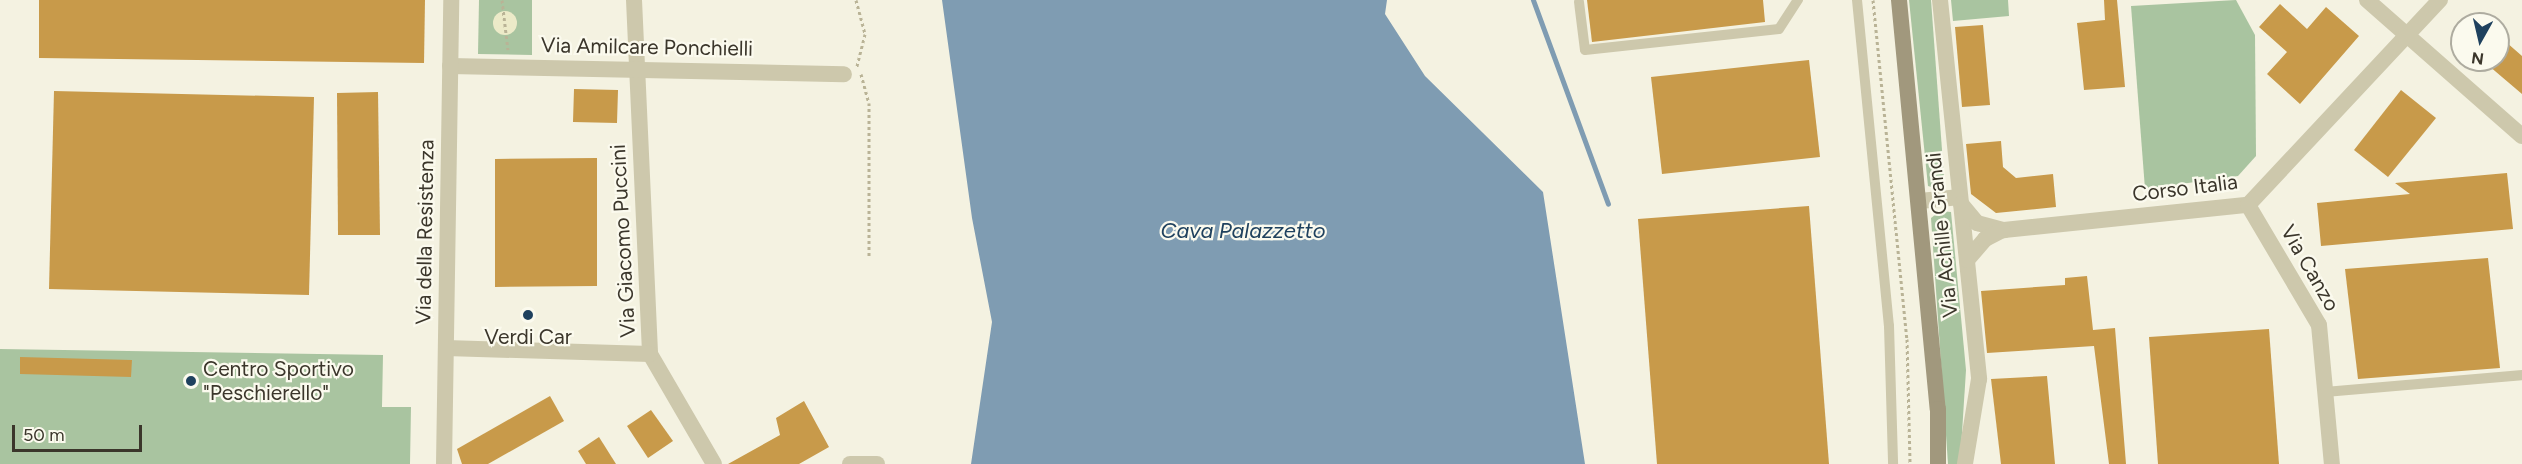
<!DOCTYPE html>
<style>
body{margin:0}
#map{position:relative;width:2522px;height:464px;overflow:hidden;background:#f4f2e1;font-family:Figtree,sans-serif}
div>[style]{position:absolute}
.green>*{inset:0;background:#a9c4a0}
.plaza>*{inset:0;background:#eceac8}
.round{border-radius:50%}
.water>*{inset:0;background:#7f9cb2}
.stream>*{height:5px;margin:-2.5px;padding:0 2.5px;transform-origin:2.5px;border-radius:2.5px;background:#7f9cb2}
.building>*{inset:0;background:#c89a4a}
.path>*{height:3px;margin-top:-1.5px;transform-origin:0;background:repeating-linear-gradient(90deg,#b9b396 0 3px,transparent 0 6px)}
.service>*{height:10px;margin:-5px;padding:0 5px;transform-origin:5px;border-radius:5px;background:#cdc8ac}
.minor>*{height:16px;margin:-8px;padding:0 8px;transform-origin:8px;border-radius:8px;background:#cdc8ac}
.secondary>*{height:16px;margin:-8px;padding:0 8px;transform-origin:8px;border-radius:8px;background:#a1987d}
.dots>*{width:16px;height:16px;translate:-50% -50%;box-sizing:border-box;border:3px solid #fbfaee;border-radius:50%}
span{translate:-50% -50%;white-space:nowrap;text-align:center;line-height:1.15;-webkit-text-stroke:4.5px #fbfaee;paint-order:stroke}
.street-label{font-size:21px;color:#3b362b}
.poi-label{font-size:21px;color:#3b362b}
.left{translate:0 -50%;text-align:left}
.water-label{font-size:22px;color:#1f415e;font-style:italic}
.north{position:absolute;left:2450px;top:12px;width:60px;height:60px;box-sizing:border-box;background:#fbfaee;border:2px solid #aeaca0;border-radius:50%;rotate:188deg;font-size:16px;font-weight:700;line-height:24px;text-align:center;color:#3b362b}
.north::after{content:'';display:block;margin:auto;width:21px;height:27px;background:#1f415e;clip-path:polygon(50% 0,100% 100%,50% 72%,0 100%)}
.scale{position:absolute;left:12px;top:425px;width:130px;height:27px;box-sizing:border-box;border:3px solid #3b362b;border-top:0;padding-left:8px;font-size:18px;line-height:21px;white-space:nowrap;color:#3b362b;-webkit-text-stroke:4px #fbfaee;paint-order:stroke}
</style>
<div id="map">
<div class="green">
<div style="clip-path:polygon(479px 0,532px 0,532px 55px,478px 54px)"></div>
<div style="clip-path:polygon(1909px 0,1931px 0,1945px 191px,1928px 186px)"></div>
<div style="clip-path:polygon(1951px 0,2008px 0,2009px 16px,1953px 21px)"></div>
<div style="clip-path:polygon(2236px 0,2255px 35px,2256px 156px,2238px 176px,2145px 189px,2131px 6px)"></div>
<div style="clip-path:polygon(1940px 211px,1951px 212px,1966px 370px,1960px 464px,1948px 464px,1931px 218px)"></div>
<div style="clip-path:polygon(0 349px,383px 355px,382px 407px,411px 407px,410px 464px,0 464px)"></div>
</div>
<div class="plaza">
<div class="round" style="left:493px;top:11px;width:24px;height:24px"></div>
</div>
<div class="water">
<div style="clip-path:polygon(942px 0,1387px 0,1385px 14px,1425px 76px,1543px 192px,1585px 464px,971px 464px,992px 322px,972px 218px)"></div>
</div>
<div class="stream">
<div style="left:1533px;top:0;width:217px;rotate:69.8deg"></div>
</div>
<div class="building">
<div style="clip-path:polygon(39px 0,425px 0,424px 63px,39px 58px)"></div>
<div style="clip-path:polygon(1587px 0,1763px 0,1765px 22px,1592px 42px)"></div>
<div style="clip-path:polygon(2104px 0,2117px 0,2125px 87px,2084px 90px,2077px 23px,2105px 20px)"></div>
<div style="clip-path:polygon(2280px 4px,2307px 29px,2326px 7px,2359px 36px,2300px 104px,2267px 74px,2287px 52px,2259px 27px)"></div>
<div style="clip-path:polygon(1983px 25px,1990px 105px,1962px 107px,1955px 27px)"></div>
<div style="clip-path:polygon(2498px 35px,2522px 56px,2522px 94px,2482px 60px,2498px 60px)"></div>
<div style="clip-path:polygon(1809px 60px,1820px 157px,1662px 174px,1651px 77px)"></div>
<div style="clip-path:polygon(574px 89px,618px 90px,617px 123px,573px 122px)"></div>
<div style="clip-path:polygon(2401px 90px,2436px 118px,2388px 177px,2354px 150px)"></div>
<div style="clip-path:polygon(54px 91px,314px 97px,309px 295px,49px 289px)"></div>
<div style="clip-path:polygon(378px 92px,380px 235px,338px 235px,337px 93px)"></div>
<div style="clip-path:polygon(2001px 141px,2003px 167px,2016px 178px,2053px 174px,2056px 207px,1996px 213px,1971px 194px,1966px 144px)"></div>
<div style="clip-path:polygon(597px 158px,597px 286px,495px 287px,495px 159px)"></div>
<div style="clip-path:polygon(2507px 173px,2513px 229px,2321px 246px,2317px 203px,2410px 194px,2395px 183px)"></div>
<div style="clip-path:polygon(1809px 206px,1829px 464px,1657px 464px,1638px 219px)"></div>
<div style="clip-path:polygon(2488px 258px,2500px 368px,2358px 379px,2345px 269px)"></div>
<div style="clip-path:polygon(2087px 276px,2093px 330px,2115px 328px,2126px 464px,2109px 464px,2094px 346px,1987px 353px,1981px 291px,2065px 285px,2065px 278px)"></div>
<div style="clip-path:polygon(2269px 329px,2279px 464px,2158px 464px,2149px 337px)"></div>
<div style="clip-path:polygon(20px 357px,132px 360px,131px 377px,20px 374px)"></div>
<div style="clip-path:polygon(2047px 376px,2055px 464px,2001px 464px,1991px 379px)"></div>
<div style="clip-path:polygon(550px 396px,564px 421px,488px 464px,462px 464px,457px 449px)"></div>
<div style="clip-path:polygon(804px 401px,829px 447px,799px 464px,728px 464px,780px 435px,776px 418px)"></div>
<div style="clip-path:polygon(651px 410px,673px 441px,648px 458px,627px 426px)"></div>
<div style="clip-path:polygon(599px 437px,616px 464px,586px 464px,578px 451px)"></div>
</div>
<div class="path">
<div style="left:502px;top:0;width:50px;rotate:83.2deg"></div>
<div style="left:856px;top:0;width:35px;rotate:75deg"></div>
<div style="left:865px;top:34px;width:34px;rotate:104deg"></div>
<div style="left:1873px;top:0;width:341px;rotate:84.3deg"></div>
<div style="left:1907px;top:339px;width:125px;rotate:88.6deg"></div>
<div style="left:861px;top:74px;width:30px;rotate:75deg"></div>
<div style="left:869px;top:103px;width:154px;rotate:90deg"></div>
</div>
<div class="service">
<div style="left:1857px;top:0;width:328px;rotate:84.4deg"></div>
<div style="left:1889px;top:326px;width:138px;rotate:88.3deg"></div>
<div style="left:1579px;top:2px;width:48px;rotate:82.9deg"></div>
<div style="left:1585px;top:50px;width:195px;rotate:-6.2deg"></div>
<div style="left:1779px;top:29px;width:35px;rotate:-57deg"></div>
<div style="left:2325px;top:392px;width:198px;rotate:-4.9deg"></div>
</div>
<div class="minor">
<div style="left:634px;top:0;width:354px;rotate:87.4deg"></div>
<div style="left:650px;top:354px;width:127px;rotate:59.8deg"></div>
<div style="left:1940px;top:0;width:381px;rotate:84.1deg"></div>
<div style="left:1979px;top:379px;width:86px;rotate:99.4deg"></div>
<div style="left:2367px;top:0;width:206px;rotate:41.3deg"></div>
<div style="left:450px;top:66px;width:394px;rotate:1.2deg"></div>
<div style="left:1920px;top:201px;width:40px;rotate:-5.7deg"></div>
<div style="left:1961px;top:204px;width:25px;rotate:50deg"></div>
<div style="left:1977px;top:223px;width:28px;rotate:15deg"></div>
<div style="left:2004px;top:230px;width:245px;rotate:-5.9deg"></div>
<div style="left:2248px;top:205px;width:281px;rotate:-46.9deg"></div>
<div style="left:2248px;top:205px;width:139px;rotate:59.4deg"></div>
<div style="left:2319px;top:325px;width:140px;rotate:84.7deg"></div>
<div style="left:1967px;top:260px;width:28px;rotate:-49deg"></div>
<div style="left:1985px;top:239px;width:20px;rotate:-27deg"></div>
<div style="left:446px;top:348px;width:204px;rotate:1.7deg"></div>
<div style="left:444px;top:464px;width:464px;rotate:-89.1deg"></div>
<div style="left:850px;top:464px;width:27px"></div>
</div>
<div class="secondary">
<div style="left:1899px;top:0;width:411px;rotate:84.6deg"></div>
<div style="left:1938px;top:409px;width:55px;rotate:90deg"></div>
</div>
<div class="dots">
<div style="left:528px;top:315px;background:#1f415e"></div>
<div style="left:191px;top:381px;background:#1f415e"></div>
</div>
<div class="street-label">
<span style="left:647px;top:47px;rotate:1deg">Via Amilcare Ponchielli</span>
<span style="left:2185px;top:188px;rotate:-7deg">Corso Italia</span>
<span style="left:425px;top:232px;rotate:-89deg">Via della Resistenza</span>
<span style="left:1942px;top:235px;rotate:-96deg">Via Achille Grandi</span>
<span style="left:623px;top:241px;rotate:-93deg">Via Giacomo Puccini</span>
<span style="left:2310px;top:268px;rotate:60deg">Via Canzo</span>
</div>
<div class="poi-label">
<span style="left:528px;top:337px">Verdi Car</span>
<span class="left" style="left:203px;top:381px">Centro Sportivo<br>"Peschierello"</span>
</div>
<div class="water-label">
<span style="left:1243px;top:231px">Cava Palazzetto</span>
</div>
<div class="north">N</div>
<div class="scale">50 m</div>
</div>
